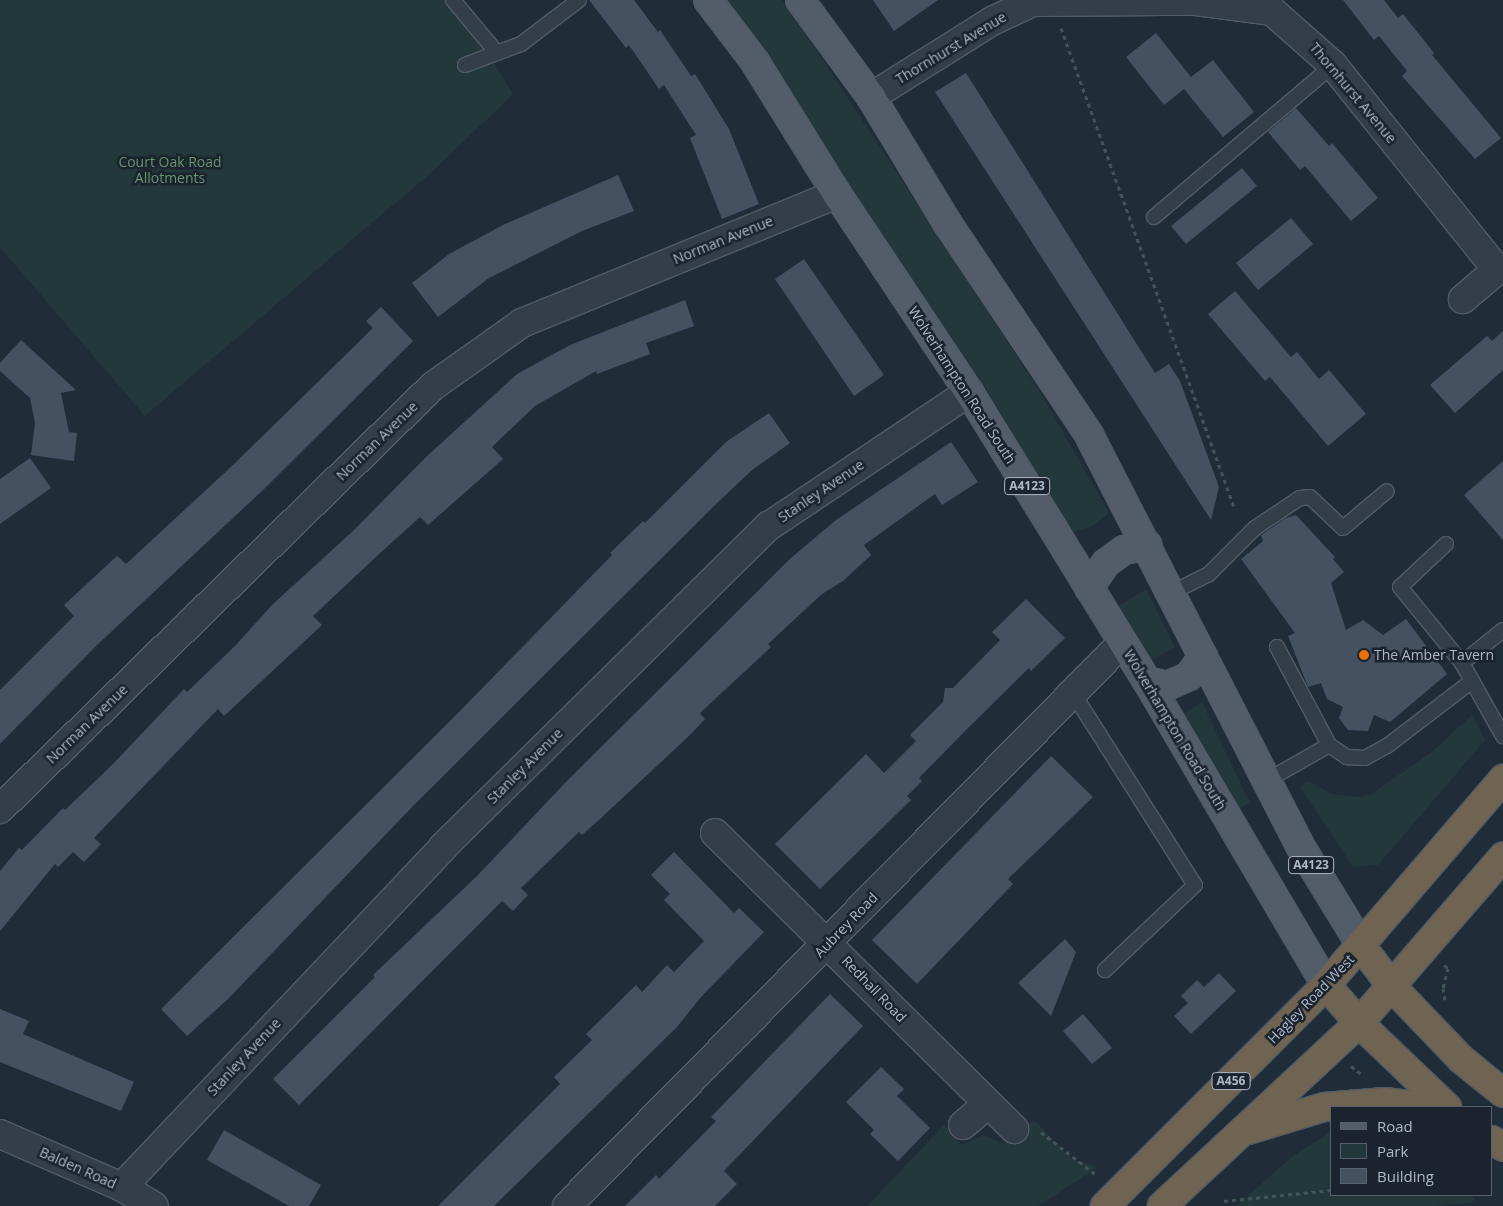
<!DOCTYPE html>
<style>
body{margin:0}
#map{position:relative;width:1503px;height:1206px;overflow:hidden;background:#212c39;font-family:"Open Sans",sans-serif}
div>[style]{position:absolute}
.green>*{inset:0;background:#23383a}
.building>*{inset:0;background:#445161}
.path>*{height:3px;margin-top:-1.5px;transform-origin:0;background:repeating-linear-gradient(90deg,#405557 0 4px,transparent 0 8px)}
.roads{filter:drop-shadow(1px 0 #525b67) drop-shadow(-1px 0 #525b67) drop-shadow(0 1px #525b67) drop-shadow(0 -1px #525b67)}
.lane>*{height:14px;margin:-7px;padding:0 7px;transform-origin:7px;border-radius:7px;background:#343e49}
.street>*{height:28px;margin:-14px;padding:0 14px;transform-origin:14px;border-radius:14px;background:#343e49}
.primary>*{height:28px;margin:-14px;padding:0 14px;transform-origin:14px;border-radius:14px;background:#525d69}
.highway>*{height:28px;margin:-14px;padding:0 14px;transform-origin:14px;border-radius:14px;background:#6f6351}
.dots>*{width:14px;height:14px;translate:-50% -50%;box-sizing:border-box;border:2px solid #1a232e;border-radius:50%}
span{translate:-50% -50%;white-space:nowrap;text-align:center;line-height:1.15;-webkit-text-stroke:5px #1a232e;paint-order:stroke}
.shield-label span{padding:1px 4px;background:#1a232e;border:1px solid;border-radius:4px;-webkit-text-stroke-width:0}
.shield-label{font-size:12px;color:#afb8c6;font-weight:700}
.street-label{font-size:14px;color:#afb8c6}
.park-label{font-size:14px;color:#669670}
.poi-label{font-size:14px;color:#afb8c6}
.left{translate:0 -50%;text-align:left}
.legend{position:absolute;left:1330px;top:1106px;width:162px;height:90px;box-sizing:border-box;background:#1a232e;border:1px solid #565f6b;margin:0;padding:6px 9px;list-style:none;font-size:15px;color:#afb8c6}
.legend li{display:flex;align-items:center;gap:10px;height:25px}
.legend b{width:25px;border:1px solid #565f6b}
</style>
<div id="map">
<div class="green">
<div style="clip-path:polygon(0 0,456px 0,513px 94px,433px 171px,145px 416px,0 247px)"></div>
<div style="clip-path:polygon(724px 0,781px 0,827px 66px,1040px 392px,1109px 513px,1091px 527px,1071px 532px,987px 390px)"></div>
<div style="clip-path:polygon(1146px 589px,1175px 647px,1152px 660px,1119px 606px)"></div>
<div style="clip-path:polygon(1202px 702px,1250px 803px,1238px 809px,1181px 715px)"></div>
<div style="clip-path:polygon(1472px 715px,1485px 740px,1378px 865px,1353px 867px,1300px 787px,1308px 781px,1332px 794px,1358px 797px,1370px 795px,1433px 751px)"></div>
<div style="clip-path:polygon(1034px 1120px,1073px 1160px,1098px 1167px,1038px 1206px,867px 1206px,944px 1125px,962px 1145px,983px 1135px,1004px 1144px)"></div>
<div style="clip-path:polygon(1332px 1131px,1332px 1195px,1469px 1195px,1478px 1202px,1437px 1206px,1236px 1206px,1293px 1156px)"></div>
</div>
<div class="building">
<div style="clip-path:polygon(589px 0,634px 0,658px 32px,660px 30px,691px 76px,695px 74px,729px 129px,759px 204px,722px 219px,690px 138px,696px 135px,664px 85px,659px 89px,629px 45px,626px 48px)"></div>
<div style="clip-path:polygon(873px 0,938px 0,894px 31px)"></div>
<div style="clip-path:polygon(1343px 0,1384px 0,1398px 18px,1403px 14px,1434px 53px,1432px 55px,1501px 138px,1475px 159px,1402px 76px,1407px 71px,1379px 36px,1374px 40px)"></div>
<div style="clip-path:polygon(1156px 33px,1191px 77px,1213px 60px,1254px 112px,1223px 137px,1184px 89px,1164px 105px,1126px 57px)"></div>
<div style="clip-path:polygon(966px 73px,1155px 373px,1169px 364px,1180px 381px,1219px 487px,1211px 520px,935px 92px)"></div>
<div style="clip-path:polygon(1296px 108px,1329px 146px,1332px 143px,1378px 198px,1351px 221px,1305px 166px,1300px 170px,1268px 132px)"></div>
<div style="clip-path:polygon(1242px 168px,1257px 186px,1186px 244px,1171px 226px)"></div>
<div style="clip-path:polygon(618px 175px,634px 211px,582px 231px,489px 278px,438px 317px,412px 283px,449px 254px,505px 224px)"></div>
<div style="clip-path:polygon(1291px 218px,1313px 244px,1258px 290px,1236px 263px)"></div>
<div style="clip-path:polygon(804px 259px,884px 375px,854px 396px,775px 279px)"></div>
<div style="clip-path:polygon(1235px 291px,1291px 357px,1297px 352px,1319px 379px,1329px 370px,1366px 414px,1328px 446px,1270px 377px,1265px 381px,1208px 314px)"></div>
<div style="clip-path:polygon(685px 300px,694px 326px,646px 343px,650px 354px,597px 374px,596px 371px,535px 406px,492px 447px,503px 459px,428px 525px,420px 517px,378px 555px,313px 616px,322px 625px,224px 716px,218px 709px,94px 838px,101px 844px,84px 862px,73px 852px,58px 867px,55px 864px,0 931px,0 871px,19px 848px,22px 850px,63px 808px,65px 810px,113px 764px,184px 689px,187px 692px,235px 646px,272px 605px,354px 530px,426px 457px,517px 374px,570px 345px)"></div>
<div style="clip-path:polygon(381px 307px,413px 341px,263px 490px,96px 646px,0 744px,0 690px,74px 616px,64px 605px,117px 556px,126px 564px,232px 466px,373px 328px,366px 321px)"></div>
<div style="clip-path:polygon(1503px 331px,1503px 370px,1455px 413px,1430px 385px,1487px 336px,1492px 341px)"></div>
<div style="clip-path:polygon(21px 340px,76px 390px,61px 393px,69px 432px,77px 433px,74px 461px,31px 455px,35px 423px,30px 398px,0 371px,0 363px)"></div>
<div style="clip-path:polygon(769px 413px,790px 443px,752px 470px,714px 506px,413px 806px,228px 999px,187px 1036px,161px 1009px,457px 714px,612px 555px,610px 553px,643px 521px,645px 523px,726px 442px)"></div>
<div style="clip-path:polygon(951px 442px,978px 482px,942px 505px,935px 494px,864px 545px,871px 555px,843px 581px,822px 594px,768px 644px,771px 647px,755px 662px,700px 713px,705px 719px,690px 735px,600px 819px,582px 835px,579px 832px,521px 888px,528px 895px,513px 911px,502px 901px,299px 1105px,273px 1079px,375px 977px,373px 975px,477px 876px,565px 783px,791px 558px,836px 520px)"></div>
<div style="clip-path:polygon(30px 458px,51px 488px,0 524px,0 479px)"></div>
<div style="clip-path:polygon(1503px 461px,1503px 540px,1464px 495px)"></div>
<div style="clip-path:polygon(1296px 515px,1335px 557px,1333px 559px,1344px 572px,1331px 583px,1346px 630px,1363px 620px,1383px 635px,1406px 619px,1447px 674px,1390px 722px,1374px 715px,1368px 731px,1348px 730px,1339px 718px,1343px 707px,1327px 699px,1321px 683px,1308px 687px,1288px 636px,1295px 633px,1241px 559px,1263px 541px,1261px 535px,1286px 518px)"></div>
<div style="clip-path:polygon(1026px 599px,1065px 638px,1031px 671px,1029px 668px,966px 730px,919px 778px,922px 781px,907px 796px,911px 800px,820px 889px,775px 844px,866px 754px,884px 773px,916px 741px,910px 735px,943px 702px,945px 688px,953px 688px,1000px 640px,992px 632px)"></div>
<div style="clip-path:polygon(1051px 756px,1093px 797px,1008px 879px,1013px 884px,917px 984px,872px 940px)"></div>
<div style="clip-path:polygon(674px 852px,734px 913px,739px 908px,764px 932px,701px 997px,677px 1027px,494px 1206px,438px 1206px,560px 1084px,554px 1077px,592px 1040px,586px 1034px,636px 985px,642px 992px,667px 965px,674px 972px,704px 941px,664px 900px,670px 894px,651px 875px)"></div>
<div style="clip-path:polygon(1065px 939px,1076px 952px,1051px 1016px,1018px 983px)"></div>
<div style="clip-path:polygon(1219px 973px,1236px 991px,1191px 1034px,1174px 1016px,1188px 1003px,1181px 996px,1197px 980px,1204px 987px)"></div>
<div style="clip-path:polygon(830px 994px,863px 1026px,724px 1171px,737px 1184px,715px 1206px,625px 1206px,656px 1175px,659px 1179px,716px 1121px,711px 1117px)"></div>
<div style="clip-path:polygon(0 1009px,29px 1021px,23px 1034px,134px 1082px,121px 1111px,0 1062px)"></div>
<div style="clip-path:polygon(1083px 1014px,1112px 1048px,1092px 1064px,1063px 1031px)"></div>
<div style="clip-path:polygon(881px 1067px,904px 1089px,897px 1096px,930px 1128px,898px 1161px,870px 1134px,874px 1130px,846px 1102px)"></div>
<div style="clip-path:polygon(224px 1130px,321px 1185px,309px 1206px,289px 1206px,207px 1160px)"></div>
</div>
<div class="path">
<div style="left:1061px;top:28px;width:509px;rotate:70.14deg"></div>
<div style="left:1444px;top:965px;width:5px;rotate:37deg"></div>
<div style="left:1448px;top:968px;width:21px;rotate:104deg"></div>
<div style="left:1443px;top:988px;width:13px;rotate:81deg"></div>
<div style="left:1351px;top:1066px;width:16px;rotate:38deg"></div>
<div style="left:1041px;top:1132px;width:68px;rotate:37.9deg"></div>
<div style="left:1224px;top:1201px;width:109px;rotate:-5.8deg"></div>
</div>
<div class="roads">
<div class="lane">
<div style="left:453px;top:0;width:69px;rotate:50.3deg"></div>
<div style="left:465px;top:65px;width:60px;rotate:-20.6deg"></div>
<div style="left:521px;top:44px;width:73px;rotate:-37.2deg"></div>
<div style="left:1154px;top:217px;width:235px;rotate:-40.3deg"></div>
<div style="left:1446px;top:544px;width:63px;rotate:136.9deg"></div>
<div style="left:1400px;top:587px;width:98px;rotate:50.8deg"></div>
<div style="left:1171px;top:593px;width:42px;rotate:-26.6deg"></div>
<div style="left:1209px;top:574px;width:65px;rotate:-45deg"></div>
<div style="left:1255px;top:528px;width:54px;rotate:-33.7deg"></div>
<div style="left:1300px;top:498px;width:10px;rotate:-6deg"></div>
<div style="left:1310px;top:497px;width:45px;rotate:43.2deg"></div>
<div style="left:1343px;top:528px;width:57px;rotate:-40.1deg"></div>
<div style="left:1503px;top:630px;width:53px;rotate:141.2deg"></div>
<div style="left:1462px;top:663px;width:84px;rotate:60.7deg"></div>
<div style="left:1277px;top:647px;width:111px;rotate:62deg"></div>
<div style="left:1329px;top:745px;width:22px;rotate:34deg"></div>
<div style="left:1347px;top:757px;width:18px;rotate:3deg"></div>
<div style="left:1365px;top:758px;width:25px;rotate:-29deg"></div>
<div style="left:1387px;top:746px;width:107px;rotate:-37.4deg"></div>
<div style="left:1073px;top:693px;width:227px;rotate:57.6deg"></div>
<div style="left:1195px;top:885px;width:124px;rotate:136.6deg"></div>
<div style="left:1266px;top:781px;width:73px;rotate:-29.7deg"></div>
</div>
<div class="street">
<div style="left:871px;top:97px;width:143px;rotate:-32.1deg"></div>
<div style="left:992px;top:21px;width:45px;rotate:-24.9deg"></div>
<div style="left:1033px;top:2px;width:163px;rotate:-0.4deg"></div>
<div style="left:1196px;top:1px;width:77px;rotate:7.5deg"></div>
<div style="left:1272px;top:11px;width:81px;rotate:41.5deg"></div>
<div style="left:1333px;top:65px;width:263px;rotate:51.3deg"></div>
<div style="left:1497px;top:270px;width:45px;rotate:139.5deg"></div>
<div style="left:0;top:809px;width:605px;rotate:-44.33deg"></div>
<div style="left:433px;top:386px;width:109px;rotate:-35.3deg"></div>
<div style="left:522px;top:323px;width:340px;rotate:-22.3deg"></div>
<div style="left:715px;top:833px;width:421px;rotate:44.7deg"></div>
<div style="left:963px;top:1125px;width:31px;rotate:-40deg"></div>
<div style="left:0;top:1134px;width:133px;rotate:23.5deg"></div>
<div style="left:122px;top:1187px;width:37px;rotate:31deg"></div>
<div style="left:122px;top:1187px;width:468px;rotate:-46.6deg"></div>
<div style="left:443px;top:847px;width:458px;rotate:-44.6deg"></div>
<div style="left:769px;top:526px;width:241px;rotate:-33.8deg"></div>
<div style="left:567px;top:1206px;width:791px;rotate:-45.41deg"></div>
</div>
<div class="primary">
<div style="left:708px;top:0;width:78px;rotate:52.8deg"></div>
<div style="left:755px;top:62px;width:155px;rotate:58.2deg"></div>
<div style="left:837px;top:194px;width:238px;rotate:56.3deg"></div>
<div style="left:969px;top:392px;width:339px;rotate:58.4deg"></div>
<div style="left:1147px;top:681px;width:353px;rotate:59.5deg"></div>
<div style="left:800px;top:0;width:120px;rotate:53.8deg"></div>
<div style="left:871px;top:97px;width:149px;rotate:58.8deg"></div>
<div style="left:948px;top:224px;width:254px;rotate:56.2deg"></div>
<div style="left:1089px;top:435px;width:460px;rotate:62.8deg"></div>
<div style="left:1299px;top:844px;width:121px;rotate:58.5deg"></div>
<div style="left:1089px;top:588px;width:30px;rotate:-56deg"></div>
<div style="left:1106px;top:563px;width:22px;rotate:-36deg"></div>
<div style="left:1124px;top:550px;width:24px;rotate:-12deg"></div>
<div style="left:1147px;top:681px;width:21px;rotate:14deg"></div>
<div style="left:1167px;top:686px;width:24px;rotate:-24deg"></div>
<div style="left:1189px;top:676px;width:24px;rotate:-54deg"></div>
</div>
<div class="highway">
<div style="left:1362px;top:947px;width:51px;rotate:52.9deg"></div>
<div style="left:1393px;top:988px;width:98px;rotate:46.2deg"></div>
<div style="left:1461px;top:1059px;width:54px;rotate:39deg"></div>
<div style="left:1326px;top:985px;width:50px;rotate:49deg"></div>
<div style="left:1359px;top:1023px;width:122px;rotate:43.7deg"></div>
<div style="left:1248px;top:1130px;width:79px;rotate:-16.8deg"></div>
<div style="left:1324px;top:1107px;width:61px;rotate:-4.7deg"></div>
<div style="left:1385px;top:1102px;width:40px;rotate:7.1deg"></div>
<div style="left:1492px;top:1140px;width:13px;rotate:32deg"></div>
<div style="left:1105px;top:1206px;width:313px;rotate:-45deg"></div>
<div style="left:1326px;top:985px;width:272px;rotate:-49.3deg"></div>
<div style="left:1162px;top:1206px;width:269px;rotate:-42.9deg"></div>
<div style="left:1359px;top:1023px;width:220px;rotate:-49.1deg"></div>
</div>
</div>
<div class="dots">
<div style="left:1364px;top:655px;background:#e8710a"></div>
</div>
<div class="shield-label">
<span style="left:1027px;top:486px">A4123</span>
<span style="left:1311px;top:865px">A4123</span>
<span style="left:1231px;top:1081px">A456</span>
</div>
<div class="street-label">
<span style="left:951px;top:48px;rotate:-31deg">Thornhurst Avenue</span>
<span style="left:1353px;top:93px;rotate:50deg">Thornhurst Avenue</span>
<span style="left:723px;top:240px;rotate:-22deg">Norman Avenue</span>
<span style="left:962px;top:385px;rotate:57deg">Wolverhampton Road South</span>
<span style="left:377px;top:441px;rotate:-44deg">Norman Avenue</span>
<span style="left:821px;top:491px;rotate:-34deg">Stanley Avenue</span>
<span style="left:87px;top:724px;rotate:-44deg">Norman Avenue</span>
<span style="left:1175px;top:730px;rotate:59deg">Wolverhampton Road South</span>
<span style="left:525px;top:766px;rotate:-45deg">Stanley Avenue</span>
<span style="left:846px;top:925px;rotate:-46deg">Aubrey Road</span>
<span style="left:874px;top:989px;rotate:46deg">Redhall Road</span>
<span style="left:1311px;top:999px;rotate:-46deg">Hagley Road West</span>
<span style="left:244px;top:1057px;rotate:-47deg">Stanley Avenue</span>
<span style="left:78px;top:1168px;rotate:24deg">Balden Road</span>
</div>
<div class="park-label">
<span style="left:170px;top:170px">Court Oak Road<br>Allotments</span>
</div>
<div class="poi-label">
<span class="left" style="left:1374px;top:655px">The Amber Tavern</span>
</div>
<ul class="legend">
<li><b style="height:6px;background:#525d69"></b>Road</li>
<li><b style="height:14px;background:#23383a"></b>Park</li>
<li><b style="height:14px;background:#445161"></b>Building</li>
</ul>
</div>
